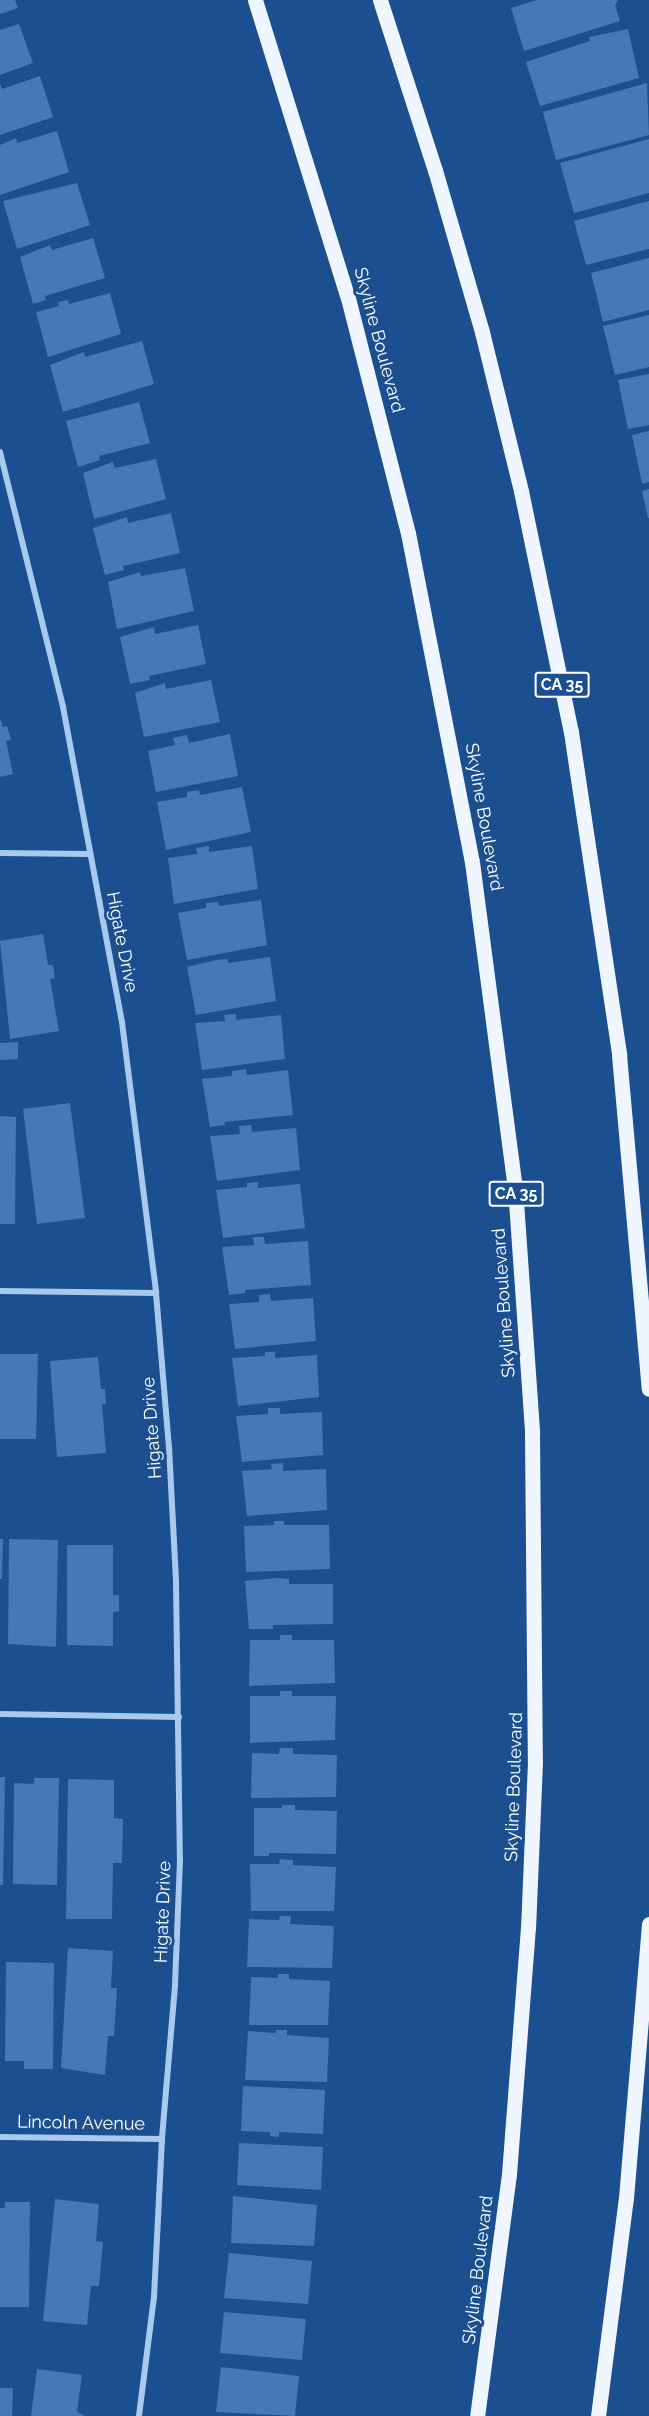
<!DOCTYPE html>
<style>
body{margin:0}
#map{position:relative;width:649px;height:2416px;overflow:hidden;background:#1b4f8f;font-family:Raleway,sans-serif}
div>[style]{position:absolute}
.building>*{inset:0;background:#4478b7}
.minor>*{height:6px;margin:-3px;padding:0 3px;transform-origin:3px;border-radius:3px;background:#a9c9ee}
.primary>*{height:15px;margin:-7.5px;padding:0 7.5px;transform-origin:7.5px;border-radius:7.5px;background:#f0f6ff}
span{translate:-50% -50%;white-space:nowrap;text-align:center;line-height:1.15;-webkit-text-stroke:6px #1b4f8f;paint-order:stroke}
.shield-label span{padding:2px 4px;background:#1b4f8f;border:2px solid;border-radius:4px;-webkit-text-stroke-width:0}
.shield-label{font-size:16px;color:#fff;font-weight:700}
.street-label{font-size:18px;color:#fff}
</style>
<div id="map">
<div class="building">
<div style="clip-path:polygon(0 0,15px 0,18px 8px,0 14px)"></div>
<div style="clip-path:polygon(537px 0,618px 0,615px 5px,620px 21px,524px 51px,511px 8px)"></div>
<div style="clip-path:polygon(19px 24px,33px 63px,0 75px,0 30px)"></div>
<div style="clip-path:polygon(628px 29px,639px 78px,540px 106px,526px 62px,590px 41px,589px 37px)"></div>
<div style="clip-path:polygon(40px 76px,53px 117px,0 135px,0 83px,2px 89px)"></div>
<div style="clip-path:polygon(647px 83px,649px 135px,556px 160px,543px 112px)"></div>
<div style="clip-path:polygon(57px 131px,69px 172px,0 195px,0 145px,16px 138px,17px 143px)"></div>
<div style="clip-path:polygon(649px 139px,649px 193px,574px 213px,560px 163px)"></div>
<div style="clip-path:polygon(77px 183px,90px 225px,17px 249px,3px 201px)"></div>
<div style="clip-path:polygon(649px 201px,649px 249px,586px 265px,574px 221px)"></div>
<div style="clip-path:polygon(93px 238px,105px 278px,45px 296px,46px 300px,33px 304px,20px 257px,50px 245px,52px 250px)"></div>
<div style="clip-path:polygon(649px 258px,649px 310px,603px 322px,591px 273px)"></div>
<div style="clip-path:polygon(110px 293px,121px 334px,48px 357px,36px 312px,59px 306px,58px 302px,68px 300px,69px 304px)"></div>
<div style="clip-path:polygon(649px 315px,649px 367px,615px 375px,603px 326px)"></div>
<div style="clip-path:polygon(142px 341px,154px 384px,63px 412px,50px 365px,84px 352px,85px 357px)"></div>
<div style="clip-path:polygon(649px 374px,649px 425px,628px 429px,618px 380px)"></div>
<div style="clip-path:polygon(139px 402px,150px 443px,99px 456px,100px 460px,78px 467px,66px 421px)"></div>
<div style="clip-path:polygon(649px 431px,649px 482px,642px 484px,632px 435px)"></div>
<div style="clip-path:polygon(156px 459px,166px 499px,94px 519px,83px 473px,113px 462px,115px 468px)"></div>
<div style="clip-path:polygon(649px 489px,649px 518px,648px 518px,642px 491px)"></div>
<div style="clip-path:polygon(171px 513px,180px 553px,123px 566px,124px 570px,105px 575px,93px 528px,127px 517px,128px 523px)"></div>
<div style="clip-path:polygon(185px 568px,194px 611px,117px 629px,108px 582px,140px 572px,141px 576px)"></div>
<div style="clip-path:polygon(198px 625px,206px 664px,149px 676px,150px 680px,130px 684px,120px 637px,154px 627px,155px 634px)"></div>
<div style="clip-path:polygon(211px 680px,220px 722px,144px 737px,135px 693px,165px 683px,166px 689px)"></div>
<div style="clip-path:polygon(0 718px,3px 727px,7px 726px,11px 740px,6px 741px,13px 774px,0 777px)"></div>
<div style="clip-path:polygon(230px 734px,238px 776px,156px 792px,148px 751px,175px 745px,173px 738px,187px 735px,189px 743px)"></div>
<div style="clip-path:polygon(242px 787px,251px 832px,166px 850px,157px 802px,187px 797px,187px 792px,199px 790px,200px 795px)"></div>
<div style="clip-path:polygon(209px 846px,209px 852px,252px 846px,258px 889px,174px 904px,168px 858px,197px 854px,196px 848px)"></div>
<div style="clip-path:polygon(261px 900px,267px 945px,187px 960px,178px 913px,206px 908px,206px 903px,218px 902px,219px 906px)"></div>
<div style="clip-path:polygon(43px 934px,48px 965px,53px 965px,55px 978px,50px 979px,59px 1031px,10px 1039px,0 941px)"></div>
<div style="clip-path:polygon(270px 957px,276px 1001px,196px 1015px,187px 967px,216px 960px,228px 959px,228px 963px)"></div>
<div style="clip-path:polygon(236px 1014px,236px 1020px,281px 1015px,285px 1059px,202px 1070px,195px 1023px,225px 1021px,224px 1015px)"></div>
<div style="clip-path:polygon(18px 1042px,18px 1059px,0 1060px,0 1043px)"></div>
<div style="clip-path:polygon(246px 1069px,247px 1075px,288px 1070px,293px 1115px,224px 1122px,225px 1125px,210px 1127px,202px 1079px,232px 1076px,232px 1071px)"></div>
<div style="clip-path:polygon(70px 1103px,85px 1218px,37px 1224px,23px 1109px)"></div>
<div style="clip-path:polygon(0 1116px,16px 1117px,15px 1224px,0 1224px)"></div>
<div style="clip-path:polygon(251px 1125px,252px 1132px,296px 1128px,300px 1170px,217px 1181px,210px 1136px,240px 1134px,239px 1126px)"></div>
<div style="clip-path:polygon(258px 1182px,258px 1188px,300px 1184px,305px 1228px,223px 1238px,216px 1190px,247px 1187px,247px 1183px)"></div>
<div style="clip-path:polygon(253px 1237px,264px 1237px,265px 1244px,308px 1241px,311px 1285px,245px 1290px,245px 1293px,229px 1295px,222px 1247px,254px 1245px)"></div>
<div style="clip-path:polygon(270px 1294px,271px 1301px,313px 1298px,316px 1341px,235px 1349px,229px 1304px,259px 1302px,259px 1295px)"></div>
<div style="clip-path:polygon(265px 1352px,275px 1352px,275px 1358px,317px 1355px,319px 1397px,238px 1406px,232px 1358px,265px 1356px)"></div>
<div style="clip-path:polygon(0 1354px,38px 1354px,36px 1439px,0 1439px)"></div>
<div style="clip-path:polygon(98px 1357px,101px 1389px,105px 1389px,106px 1404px,102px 1404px,106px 1453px,57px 1457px,50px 1361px)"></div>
<div style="clip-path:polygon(268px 1408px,280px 1408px,280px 1414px,322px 1412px,323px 1455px,242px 1462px,236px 1416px,268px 1414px)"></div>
<div style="clip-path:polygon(283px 1463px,283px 1471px,326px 1469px,327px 1510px,247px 1516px,242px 1471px,272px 1469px,271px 1464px)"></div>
<div style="clip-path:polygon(274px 1521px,284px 1521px,284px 1525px,329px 1525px,330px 1569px,246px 1572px,244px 1526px,274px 1525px)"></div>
<div style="clip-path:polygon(0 1539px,3px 1539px,2px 1579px,0 1579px)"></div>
<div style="clip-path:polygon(9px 1539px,58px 1540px,56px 1647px,8px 1644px)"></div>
<div style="clip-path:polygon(67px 1545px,113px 1545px,113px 1595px,119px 1595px,119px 1611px,113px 1612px,113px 1646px,67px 1645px)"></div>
<div style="clip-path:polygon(276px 1578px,289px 1579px,289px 1584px,333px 1584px,333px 1624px,273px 1625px,273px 1629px,249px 1629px,245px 1581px)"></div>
<div style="clip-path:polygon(280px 1635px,292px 1635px,292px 1640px,334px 1640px,335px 1683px,249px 1686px,250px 1640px,280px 1640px)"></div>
<div style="clip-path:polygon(280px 1691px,292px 1691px,292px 1696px,336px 1696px,335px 1740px,250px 1743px,250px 1696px,280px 1696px)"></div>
<div style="clip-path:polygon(280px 1748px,293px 1748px,293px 1754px,337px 1755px,336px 1797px,251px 1798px,252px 1753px,279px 1754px)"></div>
<div style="clip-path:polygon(0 1777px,5px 1777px,3px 1885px,0 1885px)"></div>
<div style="clip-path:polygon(34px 1778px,59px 1778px,57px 1885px,13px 1884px,14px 1783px,34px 1784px)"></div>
<div style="clip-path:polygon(68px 1779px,114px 1780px,114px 1818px,123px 1819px,122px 1863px,113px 1863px,112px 1919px,66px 1919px)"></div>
<div style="clip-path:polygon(282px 1805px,295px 1805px,295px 1810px,337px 1811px,336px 1854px,269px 1853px,269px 1856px,254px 1856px,254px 1808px,282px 1808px)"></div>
<div style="clip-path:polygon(280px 1859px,293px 1860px,293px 1865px,336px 1867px,334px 1911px,251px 1911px,250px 1864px,279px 1864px)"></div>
<div style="clip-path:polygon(280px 1916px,291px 1916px,290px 1924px,334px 1926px,332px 1968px,247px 1967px,249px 1919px,279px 1920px)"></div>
<div style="clip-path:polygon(68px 1948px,113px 1951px,111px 1988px,117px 1988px,114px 2036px,108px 2036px,105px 2075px,61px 2068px)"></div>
<div style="clip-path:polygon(6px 1962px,54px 1963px,53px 2069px,24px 2069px,24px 2061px,5px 2061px)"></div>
<div style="clip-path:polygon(278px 1974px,289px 1974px,289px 1979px,330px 1981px,328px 2025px,249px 2025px,251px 1977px,278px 1978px)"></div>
<div style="clip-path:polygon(276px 2030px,287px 2030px,287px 2035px,329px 2038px,327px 2082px,245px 2080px,248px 2031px,276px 2033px)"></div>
<div style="clip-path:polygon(243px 2086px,325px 2090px,323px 2134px,279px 2132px,279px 2137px,270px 2136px,270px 2132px,241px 2131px)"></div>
<div style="clip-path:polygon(239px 2143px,323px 2147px,321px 2190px,237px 2185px)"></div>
<div style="clip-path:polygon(233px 2196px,317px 2205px,314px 2246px,231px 2243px)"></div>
<div style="clip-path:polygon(55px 2199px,99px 2204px,96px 2241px,103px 2242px,99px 2286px,91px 2286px,87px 2325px,43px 2321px)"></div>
<div style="clip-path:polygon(5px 2202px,30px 2202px,29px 2307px,0 2307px,0 2208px,5px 2208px)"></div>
<div style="clip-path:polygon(229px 2253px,312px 2261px,308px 2304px,224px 2298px)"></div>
<div style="clip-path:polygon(224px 2312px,306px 2319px,302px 2360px,220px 2353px)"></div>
<div style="clip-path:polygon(221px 2367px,299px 2376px,295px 2416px,216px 2412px)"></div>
<div style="clip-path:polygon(37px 2369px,82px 2375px,77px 2412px,85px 2416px,31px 2416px)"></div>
<div style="clip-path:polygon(0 2388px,13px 2388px,12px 2416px,0 2416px)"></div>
</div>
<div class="minor">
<div style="left:0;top:452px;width:263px;rotate:76.1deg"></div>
<div style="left:63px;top:707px;width:320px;rotate:79.4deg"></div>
<div style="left:122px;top:1022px;width:273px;rotate:82.8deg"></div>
<div style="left:156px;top:1293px;width:155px;rotate:85.2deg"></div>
<div style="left:169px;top:1447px;width:135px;rotate:87deg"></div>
<div style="left:176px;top:1582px;width:278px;rotate:89.2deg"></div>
<div style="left:180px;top:1860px;width:126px;rotate:92.3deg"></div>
<div style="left:175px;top:1986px;width:154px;rotate:94.9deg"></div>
<div style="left:162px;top:2139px;width:158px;rotate:92.9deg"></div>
<div style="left:154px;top:2297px;width:120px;rotate:97.2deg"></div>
<div style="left:0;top:853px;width:89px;rotate:0.6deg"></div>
<div style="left:0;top:1291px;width:156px;rotate:0.7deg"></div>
<div style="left:0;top:1714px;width:179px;rotate:1deg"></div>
<div style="left:0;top:2137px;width:162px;rotate:0.7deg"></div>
</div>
<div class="primary">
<div style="left:255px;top:0;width:312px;rotate:72.7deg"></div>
<div style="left:348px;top:298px;width:243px;rotate:75.7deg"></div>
<div style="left:408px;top:533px;width:335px;rotate:79deg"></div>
<div style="left:472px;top:862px;width:328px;rotate:82.5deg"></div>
<div style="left:515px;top:1187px;width:247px;rotate:86deg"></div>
<div style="left:532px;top:1433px;width:329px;rotate:89.5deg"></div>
<div style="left:535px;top:1762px;width:165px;rotate:92.4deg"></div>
<div style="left:528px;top:1927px;width:248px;rotate:94.4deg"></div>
<div style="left:509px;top:2174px;width:244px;rotate:97.5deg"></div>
<div style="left:380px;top:0;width:179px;rotate:72.1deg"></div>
<div style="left:435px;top:170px;width:169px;rotate:73.8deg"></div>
<div style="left:482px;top:332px;width:164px;rotate:76.2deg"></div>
<div style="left:521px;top:491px;width:246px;rotate:78.3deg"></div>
<div style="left:571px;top:732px;width:327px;rotate:81.5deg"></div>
<div style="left:619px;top:1055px;width:335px;rotate:84.9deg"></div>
<div style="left:598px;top:2416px;width:220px;rotate:-82.7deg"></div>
<div style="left:626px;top:2198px;width:275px;rotate:-85.2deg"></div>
</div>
<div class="shield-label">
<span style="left:562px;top:685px">CA 35</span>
<span style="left:516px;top:1194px">CA 35</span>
</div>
<div class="street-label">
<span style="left:379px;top:340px;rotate:75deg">Skyline Boulevard</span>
<span style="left:484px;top:817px;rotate:80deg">Skyline Boulevard</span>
<span style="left:122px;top:942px;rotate:79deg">Higate Drive</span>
<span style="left:504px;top:1303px;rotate:-94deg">Skyline Boulevard</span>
<span style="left:152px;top:1428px;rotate:-94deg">Higate Drive</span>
<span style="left:514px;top:1787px;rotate:-88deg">Skyline Boulevard</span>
<span style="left:163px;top:1912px;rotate:-88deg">Higate Drive</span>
<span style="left:81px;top:2123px;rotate:1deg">Lincoln Avenue</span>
<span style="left:478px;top:2270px;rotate:-83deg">Skyline Boulevard</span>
</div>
</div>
